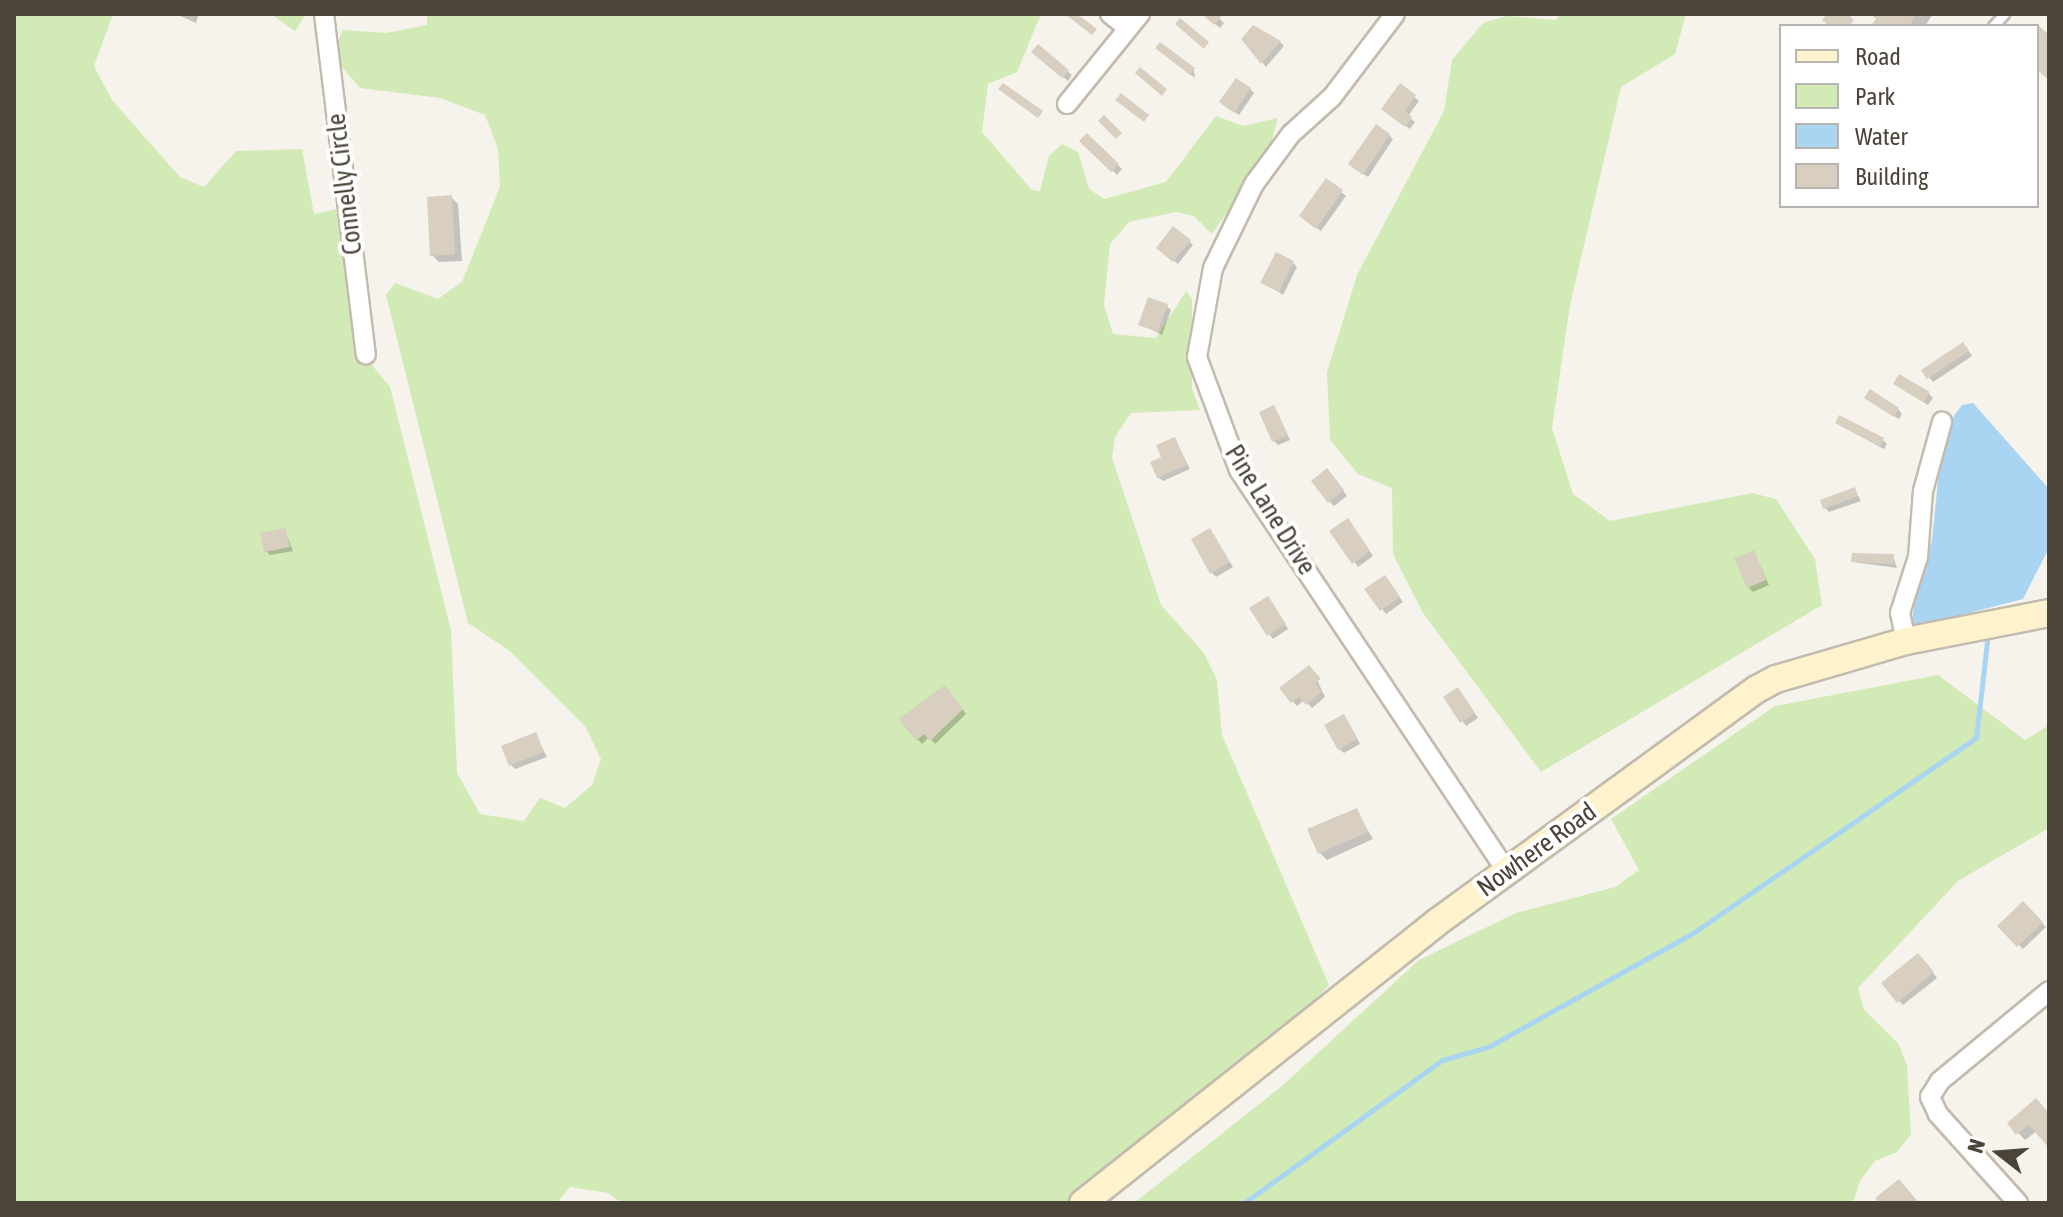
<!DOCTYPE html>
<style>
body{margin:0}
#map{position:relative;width:2063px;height:1217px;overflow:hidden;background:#f6f3ec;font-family:"Asap Condensed",sans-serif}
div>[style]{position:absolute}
.green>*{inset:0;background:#d2eab5}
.water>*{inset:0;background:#a9d4f2}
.shadow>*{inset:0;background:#0003}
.stream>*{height:5px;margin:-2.5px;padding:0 2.5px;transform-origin:2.5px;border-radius:2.5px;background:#a9d4f2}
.building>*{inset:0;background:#d8cfc1}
.roads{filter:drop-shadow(2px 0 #c2bbae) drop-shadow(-2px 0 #c2bbae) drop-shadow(0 2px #c2bbae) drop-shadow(0 -2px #c2bbae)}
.lane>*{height:9px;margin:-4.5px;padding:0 4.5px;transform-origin:4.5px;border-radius:4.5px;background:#fff}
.street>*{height:18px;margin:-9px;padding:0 9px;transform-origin:9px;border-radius:9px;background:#fff}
.secondary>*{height:26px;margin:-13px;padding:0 13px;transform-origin:13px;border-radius:13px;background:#fff3cd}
span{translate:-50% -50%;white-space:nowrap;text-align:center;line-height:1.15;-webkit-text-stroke:8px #fff;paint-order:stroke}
.street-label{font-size:26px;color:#4b4439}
.frame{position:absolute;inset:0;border:16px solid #4b4439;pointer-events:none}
.legend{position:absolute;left:1779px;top:24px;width:260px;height:184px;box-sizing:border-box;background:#fff;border:2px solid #b7b4b0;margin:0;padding:10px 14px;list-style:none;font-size:24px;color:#4b4439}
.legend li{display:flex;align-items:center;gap:16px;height:40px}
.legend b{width:40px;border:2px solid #b7b4b0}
.north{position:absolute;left:1959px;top:1113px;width:80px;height:80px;-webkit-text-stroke:6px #fff;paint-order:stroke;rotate:287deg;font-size:22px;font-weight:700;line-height:32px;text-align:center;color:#4b4439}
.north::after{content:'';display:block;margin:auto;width:28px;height:36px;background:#4b4439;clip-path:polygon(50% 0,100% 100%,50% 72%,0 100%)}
</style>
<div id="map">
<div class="green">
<div style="clip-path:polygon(14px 14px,113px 14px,94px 66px,112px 100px,180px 177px,204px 187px,236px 151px,302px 149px,314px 214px,343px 208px,356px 346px,390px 387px,451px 630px,457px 773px,480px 814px,524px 821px,540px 798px,565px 808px,592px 785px,601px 759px,585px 726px,511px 652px,468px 623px,386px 295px,395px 283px,438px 299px,462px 282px,500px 187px,498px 149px,485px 115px,440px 98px,360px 88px,332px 55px,343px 30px,387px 33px,427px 25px,427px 14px,1041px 14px,1017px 72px,988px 84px,982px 132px,1032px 190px,1040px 191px,1049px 156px,1062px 144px,1078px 152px,1089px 189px,1104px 199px,1166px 182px,1216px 116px,1243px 126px,1278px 118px,1268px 155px,1212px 234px,1194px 216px,1176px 212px,1129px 222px,1110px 244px,1104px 305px,1113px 334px,1156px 338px,1186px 291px,1192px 299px,1192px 389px,1200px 410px,1131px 413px,1115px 437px,1112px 458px,1161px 605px,1204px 653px,1217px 680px,1222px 735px,1329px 985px,1275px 1044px,1073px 1203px,621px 1203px,608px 1193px,570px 1187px,557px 1203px,14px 1203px)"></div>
<div style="clip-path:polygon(271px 14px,305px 14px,305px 16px,295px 31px)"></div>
<div style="clip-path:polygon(1560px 14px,1686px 14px,1675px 54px,1621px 87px,1570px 305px,1552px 428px,1573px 494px,1610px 521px,1752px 493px,1776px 499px,1815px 559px,1822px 605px,1541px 772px,1423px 613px,1393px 554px,1392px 488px,1358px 474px,1330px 440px,1327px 372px,1357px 275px,1444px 111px,1452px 60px,1483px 23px,1506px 16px,1556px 20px)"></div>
<div style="clip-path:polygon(1938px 675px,2025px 740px,2049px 725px,2049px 828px,1958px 881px,1858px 988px,1864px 1010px,1898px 1043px,1907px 1065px,1911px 1134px,1897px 1152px,1875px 1161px,1860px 1181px,1853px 1203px,1134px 1203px,1282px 1086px,1419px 960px,1516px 913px,1615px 887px,1639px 870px,1611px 819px,1775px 706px)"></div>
</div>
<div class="water">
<div style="clip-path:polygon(1973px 403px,2049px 489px,2049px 548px,2023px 599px,1911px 628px,1916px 591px,1932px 540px,1941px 451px,1954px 416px,1962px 405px)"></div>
</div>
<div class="shadow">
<div style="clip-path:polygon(176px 14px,199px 14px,196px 23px)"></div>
<div style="clip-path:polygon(1204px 14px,1214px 14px,1224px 23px,1220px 28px)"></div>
<div style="clip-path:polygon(1872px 14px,1933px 14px,1925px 26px,1873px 26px,1878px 20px)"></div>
<div style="clip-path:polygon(1244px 39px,1280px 42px,1284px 46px,1266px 67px)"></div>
<div style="clip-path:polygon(1161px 44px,1194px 70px,1195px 78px,1162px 52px)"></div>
<div style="clip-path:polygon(1038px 46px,1072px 75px,1068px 81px,1037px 56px)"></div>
<div style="clip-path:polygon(1400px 86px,1419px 101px,1408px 116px,1415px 122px,1410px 129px,1388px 113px)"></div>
<div style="clip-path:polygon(1250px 89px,1254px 93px,1239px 115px,1226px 106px)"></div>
<div style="clip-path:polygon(1389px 135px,1393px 139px,1368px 177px,1355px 168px)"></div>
<div style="clip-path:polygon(1087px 136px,1122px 169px,1117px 175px,1082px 141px)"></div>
<div style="clip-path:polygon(1326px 180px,1346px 196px,1321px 231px,1305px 220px)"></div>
<div style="clip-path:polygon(451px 197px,458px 204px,462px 261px,439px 262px,432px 255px)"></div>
<div style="clip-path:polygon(1189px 241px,1193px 245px,1178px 264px,1163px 252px)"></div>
<div style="clip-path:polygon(1293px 263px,1297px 267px,1283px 295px,1263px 282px)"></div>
<div style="clip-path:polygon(1167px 306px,1171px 310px,1162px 335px,1140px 324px)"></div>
<div style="clip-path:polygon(1967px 348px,1972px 356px,1933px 382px,1924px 371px)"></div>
<div style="clip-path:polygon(1900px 388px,1929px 394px,1933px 398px,1928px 405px)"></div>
<div style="clip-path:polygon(1871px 402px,1898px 409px,1902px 414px,1899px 419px)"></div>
<div style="clip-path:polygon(1274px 407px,1290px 440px,1278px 445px,1274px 441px)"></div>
<div style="clip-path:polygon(1837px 423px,1883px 440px,1887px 444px,1884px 449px)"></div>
<div style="clip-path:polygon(1175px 439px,1190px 469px,1163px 481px,1158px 477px)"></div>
<div style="clip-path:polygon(1331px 475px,1347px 496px,1334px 506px,1330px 502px)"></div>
<div style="clip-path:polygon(1855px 490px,1861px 501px,1829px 512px,1825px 508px)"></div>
<div style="clip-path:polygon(1352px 525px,1373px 556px,1358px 567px,1332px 531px)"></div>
<div style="clip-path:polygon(285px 530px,293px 551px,270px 555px,266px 551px)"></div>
<div style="clip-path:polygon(1210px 530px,1233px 567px,1216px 577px,1211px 572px)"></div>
<div style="clip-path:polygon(1754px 552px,1769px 585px,1753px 592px,1748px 587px)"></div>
<div style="clip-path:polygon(1893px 556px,1897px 568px,1853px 562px)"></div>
<div style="clip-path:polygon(1389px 582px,1403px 602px,1386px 614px,1367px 590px)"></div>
<div style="clip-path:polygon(1272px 603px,1288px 629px,1273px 639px,1269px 634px)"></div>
<div style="clip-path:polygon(1313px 671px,1325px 697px,1312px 708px,1304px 700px,1297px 706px,1282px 689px)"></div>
<div style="clip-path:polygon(949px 691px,966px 714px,935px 744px,929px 737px,922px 744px,917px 739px)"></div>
<div style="clip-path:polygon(1462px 694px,1478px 718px,1466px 726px,1446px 698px)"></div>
<div style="clip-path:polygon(1348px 721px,1360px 744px,1344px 753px,1339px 749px)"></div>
<div style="clip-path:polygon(535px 734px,547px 757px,515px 769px,511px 765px)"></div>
<div style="clip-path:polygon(1356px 810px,1373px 839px,1327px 860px,1320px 853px)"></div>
<div style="clip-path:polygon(2023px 904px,2046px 927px,2023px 949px,2000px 926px)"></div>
<div style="clip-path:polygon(1922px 959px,1937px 978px,1903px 1005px,1899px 1001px)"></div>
<div style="clip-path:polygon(2049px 1115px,2049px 1145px,2037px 1131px,2025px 1140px,2010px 1124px)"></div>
</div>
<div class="stream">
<div style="left:1244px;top:1203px;width:244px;rotate:-35.8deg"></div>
<div style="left:1442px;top:1060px;width:48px;rotate:-15.8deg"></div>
<div style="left:1488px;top:1047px;width:235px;rotate:-29.1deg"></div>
<div style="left:1693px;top:933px;width:344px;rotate:-34.6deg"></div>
<div style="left:1976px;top:738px;width:98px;rotate:-83.5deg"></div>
</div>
<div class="building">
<div style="clip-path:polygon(1065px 14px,1077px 14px,1097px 29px,1092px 35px)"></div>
<div style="clip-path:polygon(1202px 14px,1217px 14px,1221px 17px,1214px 25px)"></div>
<div style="clip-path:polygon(1827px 14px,1847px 14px,1854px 20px,1849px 26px,1830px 26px,1822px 20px)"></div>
<div style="clip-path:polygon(1870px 14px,1915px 14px,1910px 26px,1870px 26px,1876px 19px)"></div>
<div style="clip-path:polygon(1180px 18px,1209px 42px,1204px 49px,1175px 24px)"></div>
<div style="clip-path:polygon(2037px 24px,2049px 35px,2049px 80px,2037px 70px)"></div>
<div style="clip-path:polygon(1253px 25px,1281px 41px,1261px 64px,1241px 39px)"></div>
<div style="clip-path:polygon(1160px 42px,1195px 68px,1190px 75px,1155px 48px)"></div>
<div style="clip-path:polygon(1038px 44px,1069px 70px,1062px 78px,1031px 52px)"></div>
<div style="clip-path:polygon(1140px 67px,1167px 89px,1162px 96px,1135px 73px)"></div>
<div style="clip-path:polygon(1236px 78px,1251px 88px,1234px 113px,1219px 102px)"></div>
<div style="clip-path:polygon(1003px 83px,1043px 111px,1038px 118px,998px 89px)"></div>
<div style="clip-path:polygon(1400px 83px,1416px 95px,1405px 111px,1412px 117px,1405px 127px,1381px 109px)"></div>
<div style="clip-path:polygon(1121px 93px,1149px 115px,1144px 122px,1115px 100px)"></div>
<div style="clip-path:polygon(1104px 115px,1122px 133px,1116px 139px,1098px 121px)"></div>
<div style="clip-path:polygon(1376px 124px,1390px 134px,1363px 175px,1348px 164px)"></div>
<div style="clip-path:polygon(1087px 133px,1119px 164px,1111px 172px,1079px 141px)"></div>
<div style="clip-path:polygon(1326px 178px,1343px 190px,1316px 229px,1299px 216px)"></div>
<div style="clip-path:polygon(452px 195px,455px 254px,430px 256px,427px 197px)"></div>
<div style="clip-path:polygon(1173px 226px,1191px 240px,1173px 262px,1156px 248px)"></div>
<div style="clip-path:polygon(1276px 252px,1294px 261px,1279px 292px,1260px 283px)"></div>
<div style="clip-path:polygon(1148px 297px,1168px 304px,1158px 332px,1138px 325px)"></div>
<div style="clip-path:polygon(1963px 342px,1969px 351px,1927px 379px,1921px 370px)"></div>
<div style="clip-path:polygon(1899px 374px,1930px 392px,1924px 402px,1893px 384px)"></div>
<div style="clip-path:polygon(1870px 389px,1899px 408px,1894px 417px,1864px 398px)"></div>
<div style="clip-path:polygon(1274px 405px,1288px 435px,1272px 442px,1259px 412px)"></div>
<div style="clip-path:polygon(1839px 415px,1884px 438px,1880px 447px,1835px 423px)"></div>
<div style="clip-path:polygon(1175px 437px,1187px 465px,1157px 478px,1150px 462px,1161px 457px,1156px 445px)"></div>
<div style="clip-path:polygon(1327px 468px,1344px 490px,1328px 503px,1311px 481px)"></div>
<div style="clip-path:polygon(1855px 487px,1858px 496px,1823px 509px,1820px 500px)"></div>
<div style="clip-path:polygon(1348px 518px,1370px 551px,1352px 564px,1329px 531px)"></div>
<div style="clip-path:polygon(285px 528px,290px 547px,264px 552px,260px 533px)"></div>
<div style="clip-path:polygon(1210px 528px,1230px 562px,1210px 574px,1191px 539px)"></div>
<div style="clip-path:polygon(1754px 550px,1766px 580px,1747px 588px,1734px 558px)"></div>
<div style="clip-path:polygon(1852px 553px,1894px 554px,1894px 564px,1851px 562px)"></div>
<div style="clip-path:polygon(1385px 575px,1400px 597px,1380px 611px,1364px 589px)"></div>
<div style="clip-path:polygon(1268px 596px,1286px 624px,1267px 636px,1249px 608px)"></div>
<div style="clip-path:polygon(1309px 665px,1321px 679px,1315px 683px,1322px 692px,1306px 705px,1299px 697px,1291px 703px,1279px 688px)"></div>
<div style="clip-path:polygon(945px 685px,963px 709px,930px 741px,924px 734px,916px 741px,899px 719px)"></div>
<div style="clip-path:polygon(1458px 687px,1475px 713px,1460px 723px,1443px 697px)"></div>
<div style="clip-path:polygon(1344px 714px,1357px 739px,1338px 750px,1324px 725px)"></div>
<div style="clip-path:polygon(536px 732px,544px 752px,509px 766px,501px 746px)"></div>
<div style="clip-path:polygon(1357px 808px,1368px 832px,1318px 854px,1307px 829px)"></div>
<div style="clip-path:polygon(2023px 901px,2043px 922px,2017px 947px,1997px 926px)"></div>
<div style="clip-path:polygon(1918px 953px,1934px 972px,1897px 1003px,1881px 983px)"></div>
<div style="clip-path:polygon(2036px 1098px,2049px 1113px,2049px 1148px,2029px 1125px,2016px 1135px,2007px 1123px)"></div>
<div style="clip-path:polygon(1899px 1179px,1919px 1203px,1879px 1203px,1875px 1198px)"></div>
</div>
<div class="roads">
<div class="lane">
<div style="left:1993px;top:26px;width:16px;rotate:-47deg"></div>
</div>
<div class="street">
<div style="left:324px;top:14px;width:343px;rotate:83deg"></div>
<div style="left:1110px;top:14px;width:23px;rotate:38deg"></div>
<div style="left:1395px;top:14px;width:104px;rotate:127.2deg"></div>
<div style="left:1332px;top:97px;width:55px;rotate:137.9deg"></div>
<div style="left:1291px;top:134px;width:62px;rotate:126.5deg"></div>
<div style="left:1254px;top:184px;width:93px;rotate:116deg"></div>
<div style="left:1213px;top:268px;width:90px;rotate:100.2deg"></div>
<div style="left:1197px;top:357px;width:121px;rotate:69.6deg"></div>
<div style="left:1239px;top:470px;width:483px;rotate:56.3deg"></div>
<div style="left:1067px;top:104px;width:116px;rotate:-51deg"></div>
<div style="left:1906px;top:641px;width:29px;rotate:-102deg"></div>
<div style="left:1900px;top:613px;width:59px;rotate:-72.2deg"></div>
<div style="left:1918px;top:557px;width:66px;rotate:-85.7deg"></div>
<div style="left:1923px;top:491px;width:72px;rotate:-74.6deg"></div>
<div style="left:2018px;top:1203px;width:120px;rotate:-132deg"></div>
<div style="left:1938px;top:1114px;width:19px;rotate:-115deg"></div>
<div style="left:1930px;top:1097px;width:19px;rotate:-58deg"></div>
<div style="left:1940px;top:1081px;width:141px;rotate:-39.5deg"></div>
</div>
<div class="secondary">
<div style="left:1083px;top:1203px;width:451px;rotate:-38.4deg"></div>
<div style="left:1436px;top:923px;width:397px;rotate:-36.1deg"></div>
<div style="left:1757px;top:689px;width:21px;rotate:-28deg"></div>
<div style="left:1776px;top:679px;width:135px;rotate:-16.3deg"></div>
<div style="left:1906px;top:641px;width:146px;rotate:-11.1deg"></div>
</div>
</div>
<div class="street-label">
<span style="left:345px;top:184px;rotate:-97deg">Connelly Circle</span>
<span style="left:1270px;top:510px;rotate:58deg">Pine Lane Drive</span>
<span style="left:1537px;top:850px;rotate:-36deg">Nowhere Road</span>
</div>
<div class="frame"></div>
<ul class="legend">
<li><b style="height:10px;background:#fff3cd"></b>Road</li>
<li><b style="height:22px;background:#d2eab5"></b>Park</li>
<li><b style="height:22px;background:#a9d4f2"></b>Water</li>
<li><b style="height:22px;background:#d8cfc1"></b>Building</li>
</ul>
<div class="north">N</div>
</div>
